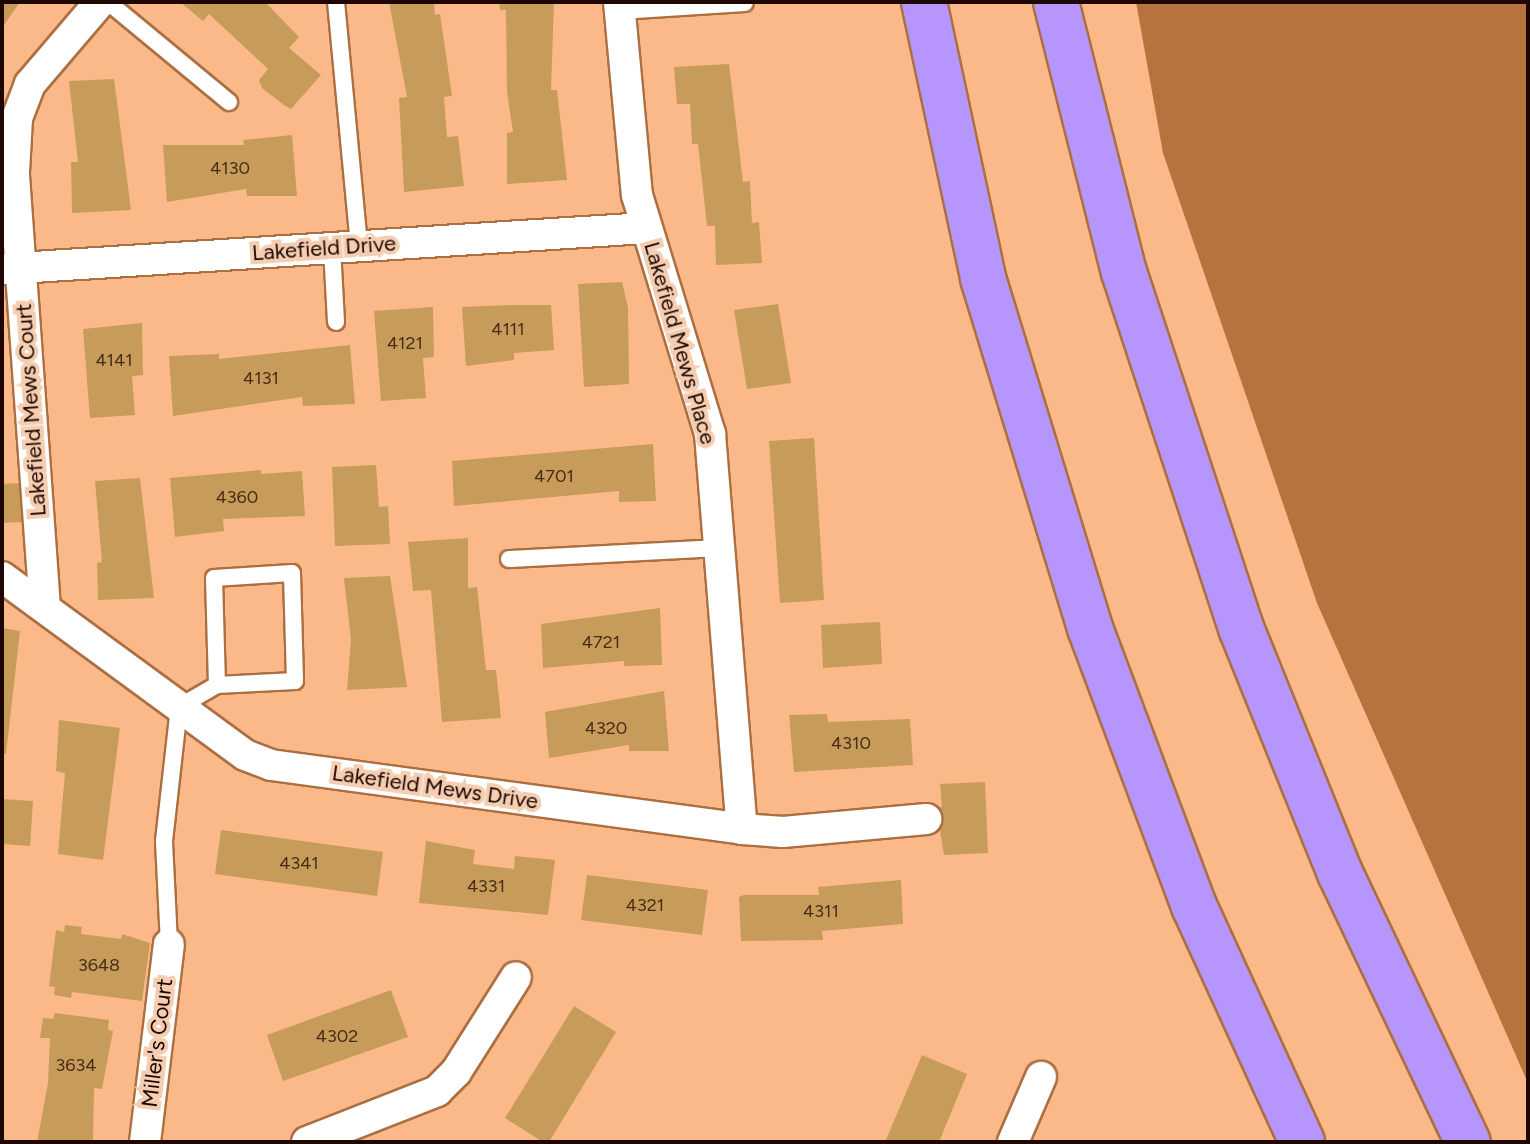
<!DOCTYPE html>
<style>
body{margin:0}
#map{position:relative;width:1530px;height:1144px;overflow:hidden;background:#fbb989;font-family:Figtree,sans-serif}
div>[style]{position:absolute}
.forest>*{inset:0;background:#b6733e}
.building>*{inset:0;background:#c79c5a}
.roads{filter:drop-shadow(2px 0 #ac6f41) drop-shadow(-2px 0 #ac6f41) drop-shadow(0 2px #ac6f41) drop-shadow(0 -2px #ac6f41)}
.service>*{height:16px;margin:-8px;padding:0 8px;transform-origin:8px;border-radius:8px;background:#fff}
.minor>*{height:30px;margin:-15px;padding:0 15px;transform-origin:15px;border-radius:15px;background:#fff}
.motorway>*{height:44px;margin:-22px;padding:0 22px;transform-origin:22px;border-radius:22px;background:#b696fd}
span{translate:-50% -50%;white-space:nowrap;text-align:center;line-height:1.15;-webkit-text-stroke:8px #f5cdb1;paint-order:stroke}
.number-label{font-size:18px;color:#482c16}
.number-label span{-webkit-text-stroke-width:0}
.street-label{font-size:22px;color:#1e0700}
.frame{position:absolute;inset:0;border:4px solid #1e0700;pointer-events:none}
</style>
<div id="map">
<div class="forest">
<div style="clip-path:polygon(1136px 2px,1528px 2px,1528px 1083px,1317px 603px,1163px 153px)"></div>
</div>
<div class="building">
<div style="clip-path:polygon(2px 2px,20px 2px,2px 28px)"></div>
<div style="clip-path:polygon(180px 2px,265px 2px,299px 37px,289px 48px,321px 75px,291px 109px,284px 105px,262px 88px,259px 80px,268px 69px,209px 14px,203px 21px)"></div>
<div style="clip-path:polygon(389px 2px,434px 2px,435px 15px,440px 14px,452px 96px,444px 97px,447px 137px,458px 136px,464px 186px,404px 192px,399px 98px,407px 97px)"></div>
<div style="clip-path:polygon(499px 2px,554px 2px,551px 90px,557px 90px,567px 180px,507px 184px,507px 133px,513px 132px,507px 92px,506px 10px,500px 10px)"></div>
<div style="clip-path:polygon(729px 64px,743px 182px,750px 181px,752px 223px,759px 222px,762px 263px,716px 265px,715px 226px,707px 226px,698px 144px,692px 144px,690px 104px,677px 104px,674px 67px)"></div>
<div style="clip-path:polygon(114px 79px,131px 210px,72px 213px,71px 162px,78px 162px,69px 81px)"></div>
<div style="clip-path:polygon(292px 135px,297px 196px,247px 196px,246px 189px,167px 202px,163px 145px,244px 145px,243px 140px)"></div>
<div style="clip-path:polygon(622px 282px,628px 307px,629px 384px,584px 387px,578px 284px)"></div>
<div style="clip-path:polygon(778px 304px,791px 383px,747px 389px,734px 310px)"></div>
<div style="clip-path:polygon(510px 305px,551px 305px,554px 350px,514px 353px,514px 360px,466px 366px,462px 307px)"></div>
<div style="clip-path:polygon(433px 307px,434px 357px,423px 358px,426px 398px,381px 401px,374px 311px)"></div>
<div style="clip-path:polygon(142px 323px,143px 375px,132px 376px,135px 415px,90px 418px,83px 329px)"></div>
<div style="clip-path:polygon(350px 345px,355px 404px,303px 406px,302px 397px,173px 416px,169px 356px,219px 354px,219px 359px)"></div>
<div style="clip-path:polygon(814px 438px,824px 600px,780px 603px,769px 441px)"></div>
<div style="clip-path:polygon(653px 444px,656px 501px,619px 502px,619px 491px,454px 506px,452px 461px)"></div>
<div style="clip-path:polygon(376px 465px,379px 507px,388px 506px,390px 544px,335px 546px,332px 467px)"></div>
<div style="clip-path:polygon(261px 470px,261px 474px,302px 471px,305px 516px,223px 519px,224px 531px,175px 537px,170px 478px)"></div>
<div style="clip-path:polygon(140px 478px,154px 598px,98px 600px,97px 563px,102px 562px,95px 481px)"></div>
<div style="clip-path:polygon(21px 483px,22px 522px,2px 523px,2px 484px)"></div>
<div style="clip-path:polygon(468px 538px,468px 588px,477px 587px,486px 670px,496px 670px,501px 718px,442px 722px,431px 590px,413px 591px,408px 542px)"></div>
<div style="clip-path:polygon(390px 576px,407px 687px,347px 690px,351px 640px,344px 578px)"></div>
<div style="clip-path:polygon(660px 608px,662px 665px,624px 666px,624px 661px,543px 668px,541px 624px)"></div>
<div style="clip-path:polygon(880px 622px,882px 664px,823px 668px,821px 625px)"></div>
<div style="clip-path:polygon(2px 628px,20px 631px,6px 754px,2px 753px)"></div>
<div style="clip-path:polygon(664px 691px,669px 751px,629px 751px,629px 745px,549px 758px,545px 712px)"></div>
<div style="clip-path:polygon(827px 714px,828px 722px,910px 719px,913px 765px,794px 772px,789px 715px)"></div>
<div style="clip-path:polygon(59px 720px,120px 728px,103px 860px,58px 854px,65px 773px,56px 771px)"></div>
<div style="clip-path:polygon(985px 782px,988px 853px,944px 855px,936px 807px,942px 807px,940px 784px)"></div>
<div style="clip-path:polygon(2px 799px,33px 801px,30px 846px,2px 844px)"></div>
<div style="clip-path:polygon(221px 830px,383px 852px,377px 896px,215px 874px)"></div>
<div style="clip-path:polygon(426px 841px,475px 850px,473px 864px,514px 869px,515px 856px,555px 860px,548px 915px,419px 903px)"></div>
<div style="clip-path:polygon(587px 875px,708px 890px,702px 935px,581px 920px)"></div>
<div style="clip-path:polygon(901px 880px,903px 924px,822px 931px,823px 940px,741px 941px,739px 897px,744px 895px,819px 895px,818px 887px)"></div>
<div style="clip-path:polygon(65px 925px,82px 927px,81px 934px,121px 939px,122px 934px,150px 943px,142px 1001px,72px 992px,71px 998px,54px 995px,55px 987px,49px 986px,56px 930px,64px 932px)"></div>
<div style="clip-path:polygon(391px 990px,408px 1037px,283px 1081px,267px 1035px)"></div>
<div style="clip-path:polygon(574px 1006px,616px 1032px,549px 1142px,543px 1142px,505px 1118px)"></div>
<div style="clip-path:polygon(55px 1013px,109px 1020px,108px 1030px,113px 1031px,102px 1089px,94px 1088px,93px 1142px,37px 1142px,48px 1083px,50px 1038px,40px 1038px,43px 1018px,53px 1019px)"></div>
<div style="clip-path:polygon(922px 1055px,967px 1074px,939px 1142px,885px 1142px)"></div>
</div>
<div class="roads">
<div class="service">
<div style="left:108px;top:2px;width:157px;rotate:39.6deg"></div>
<div style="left:336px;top:2px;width:245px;rotate:84.6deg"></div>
<div style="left:620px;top:11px;width:125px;rotate:-3.7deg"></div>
<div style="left:332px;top:248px;width:74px;rotate:86.9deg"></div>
<div style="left:509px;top:559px;width:212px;rotate:-3deg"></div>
<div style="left:169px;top:944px;width:103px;rotate:-92.8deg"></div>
<div style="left:164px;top:841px;width:135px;rotate:-83.6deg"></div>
<div style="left:179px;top:707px;width:44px;rotate:-30.1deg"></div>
<div style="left:217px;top:685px;width:78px;rotate:-2.9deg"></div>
<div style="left:295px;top:681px;width:108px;rotate:-91.6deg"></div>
<div style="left:292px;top:573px;width:78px;rotate:176.3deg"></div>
<div style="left:214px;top:578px;width:107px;rotate:88.4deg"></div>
</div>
<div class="minor">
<div style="left:619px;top:2px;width:194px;rotate:84.7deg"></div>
<div style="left:637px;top:195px;width:250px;rotate:73deg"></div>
<div style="left:710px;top:434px;width:396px;rotate:85.4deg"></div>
<div style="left:2px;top:269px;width:645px;rotate:-3.64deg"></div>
<div style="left:2px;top:577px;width:301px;rotate:36.2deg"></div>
<div style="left:245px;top:755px;width:28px;rotate:21deg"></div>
<div style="left:271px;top:765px;width:475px;rotate:7.7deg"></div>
<div style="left:742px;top:829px;width:41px;rotate:4.2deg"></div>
<div style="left:783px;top:832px;width:144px;rotate:-5.2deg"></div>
<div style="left:45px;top:608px;width:437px;rotate:-94.1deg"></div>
<div style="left:14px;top:172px;width:54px;rotate:-86.8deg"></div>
<div style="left:17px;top:118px;width:36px;rotate:-69deg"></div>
<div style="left:30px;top:84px;width:108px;rotate:-49.5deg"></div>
<div style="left:145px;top:1142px;width:199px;rotate:-83.1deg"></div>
<div style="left:307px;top:1142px;width:140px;rotate:-21.4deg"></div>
<div style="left:437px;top:1091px;width:27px;rotate:-45deg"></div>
<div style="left:456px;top:1072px;width:112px;rotate:-57.7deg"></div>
<div style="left:1013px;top:1142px;width:71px;rotate:-66.7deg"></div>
</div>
<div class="motorway">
<div style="left:924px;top:2px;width:282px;rotate:77.9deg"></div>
<div style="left:983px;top:278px;width:366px;rotate:73deg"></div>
<div style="left:1090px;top:628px;width:297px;rotate:69.5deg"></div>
<div style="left:1194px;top:906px;width:260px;rotate:65.4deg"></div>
<div style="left:1056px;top:2px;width:278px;rotate:75.9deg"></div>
<div style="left:1124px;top:272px;width:375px;rotate:71.8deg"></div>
<div style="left:1241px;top:628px;width:264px;rotate:68deg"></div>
<div style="left:1340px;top:873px;width:298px;rotate:64.6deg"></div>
</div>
</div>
<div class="number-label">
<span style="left:230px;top:168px">4130</span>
<span style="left:508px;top:329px">4111</span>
<span style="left:405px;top:343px">4121</span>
<span style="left:114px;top:360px">4141</span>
<span style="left:261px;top:378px">4131</span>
<span style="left:554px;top:476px">4701</span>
<span style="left:237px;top:497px">4360</span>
<span style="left:601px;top:642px">4721</span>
<span style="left:606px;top:728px">4320</span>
<span style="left:851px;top:743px">4310</span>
<span style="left:299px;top:863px">4341</span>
<span style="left:486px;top:886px">4331</span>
<span style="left:645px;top:905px">4321</span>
<span style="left:821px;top:911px">4311</span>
<span style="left:99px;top:965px">3648</span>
<span style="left:337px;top:1036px">4302</span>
<span style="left:76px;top:1065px">3634</span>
</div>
<div class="street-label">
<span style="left:324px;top:248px;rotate:-4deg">Lakefield Drive</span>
<span style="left:680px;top:343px;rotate:74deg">Lakefield Mews Place</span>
<span style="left:31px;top:410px;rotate:-94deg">Lakefield Mews Court</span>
<span style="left:435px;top:787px;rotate:8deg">Lakefield Mews Drive</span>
<span style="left:157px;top:1043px;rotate:-83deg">Miller's Court</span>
</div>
<div class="frame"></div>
</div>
